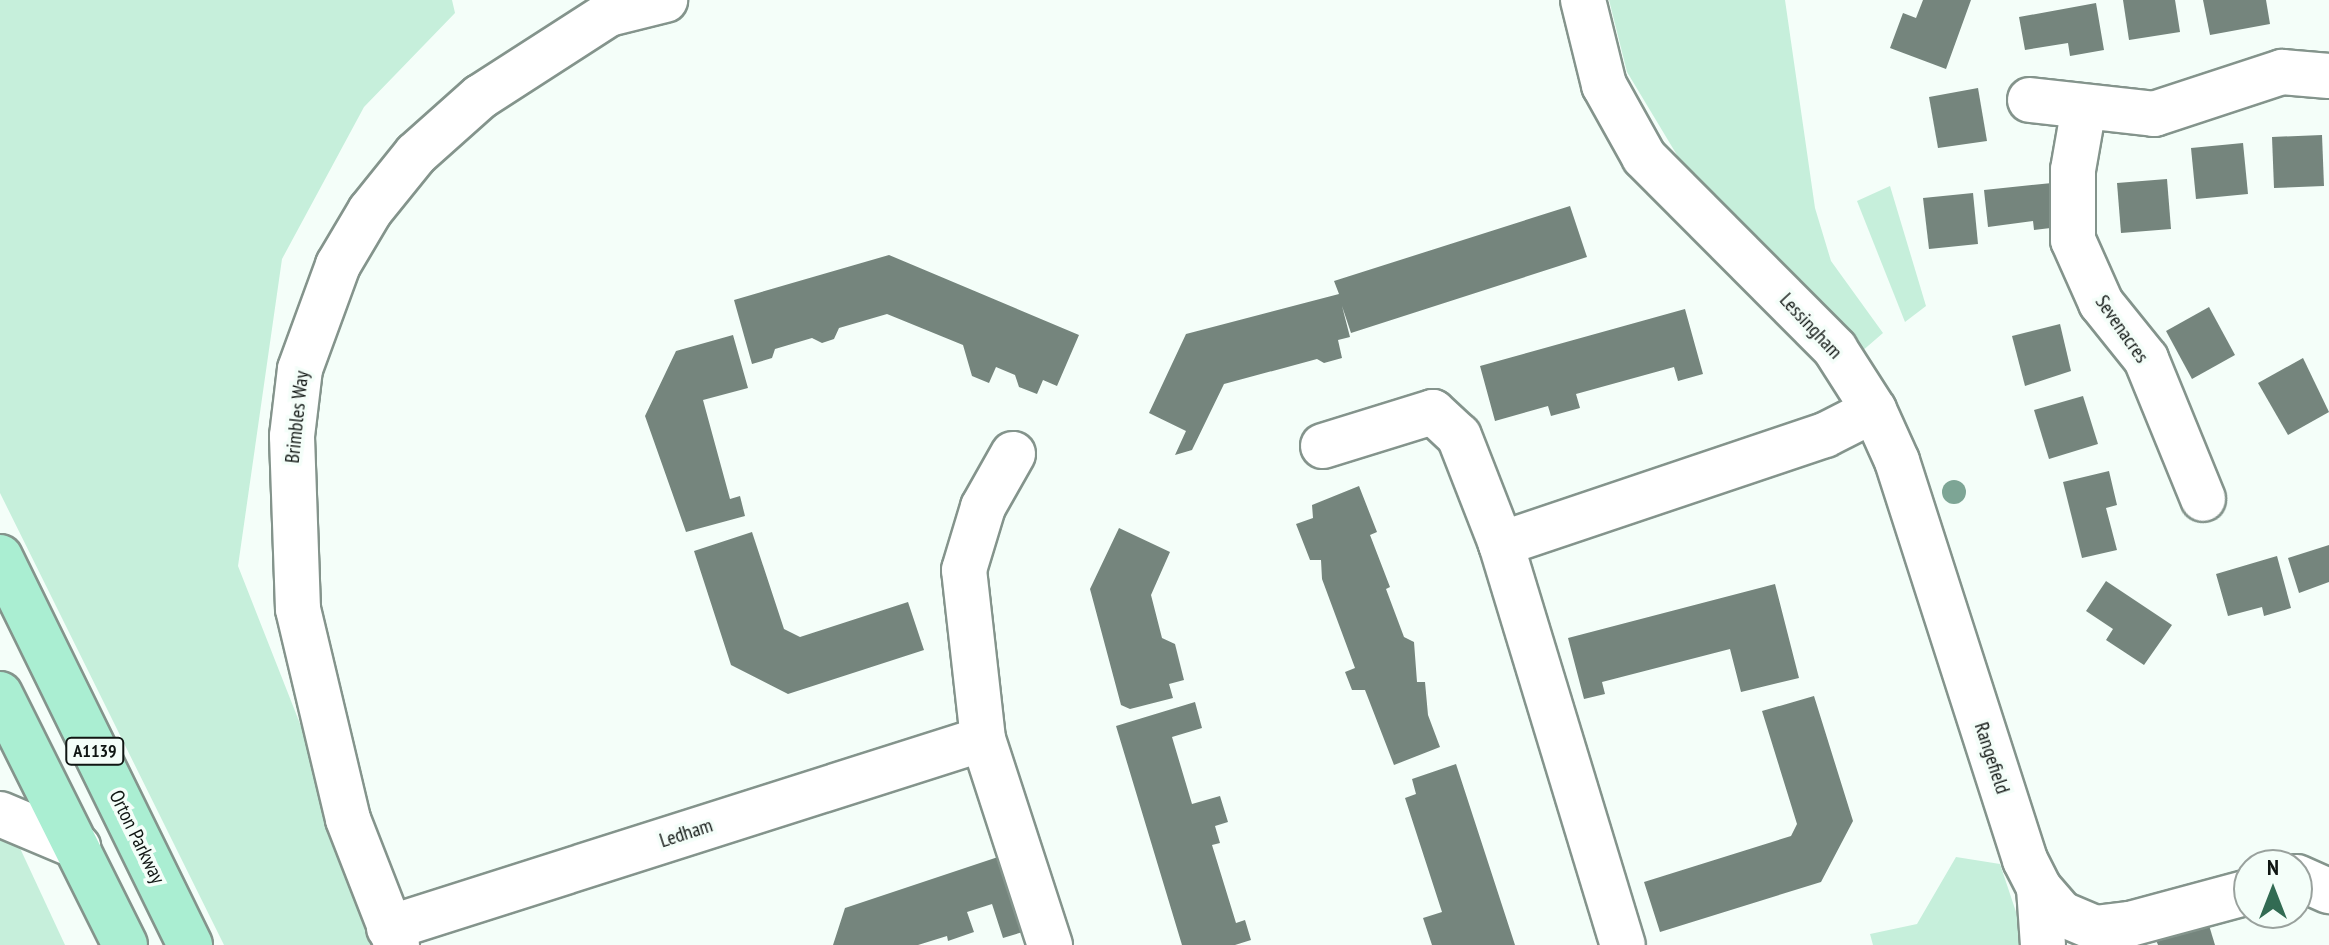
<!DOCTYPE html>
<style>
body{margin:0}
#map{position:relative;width:2329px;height:945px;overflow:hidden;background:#f4fef9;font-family:"PT Sans Narrow",sans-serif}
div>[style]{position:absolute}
.green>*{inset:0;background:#c6efdb}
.building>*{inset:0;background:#75857d}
.roads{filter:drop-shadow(2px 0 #84948c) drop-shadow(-2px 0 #84948c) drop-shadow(0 2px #84948c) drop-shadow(0 -2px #84948c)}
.minor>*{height:44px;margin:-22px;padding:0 22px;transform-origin:22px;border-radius:22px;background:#fff}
.major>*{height:44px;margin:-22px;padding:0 22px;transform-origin:22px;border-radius:22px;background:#aaeed2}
.trees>*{width:24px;height:24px;margin:-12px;border-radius:50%;background:#7da595}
span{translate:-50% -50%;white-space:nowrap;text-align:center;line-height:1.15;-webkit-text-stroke:7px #f4fef9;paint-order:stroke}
.shield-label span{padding:2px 6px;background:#f4fef9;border:2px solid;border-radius:6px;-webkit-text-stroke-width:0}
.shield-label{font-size:18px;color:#101613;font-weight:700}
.street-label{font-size:20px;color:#101613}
.north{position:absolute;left:2233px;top:849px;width:80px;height:80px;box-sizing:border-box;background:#f4fef9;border:2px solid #99a19d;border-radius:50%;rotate:0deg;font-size:22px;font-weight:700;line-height:32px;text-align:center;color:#101613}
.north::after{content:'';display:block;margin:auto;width:28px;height:36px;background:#326b53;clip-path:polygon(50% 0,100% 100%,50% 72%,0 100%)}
</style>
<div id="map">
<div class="green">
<div style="clip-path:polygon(0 0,452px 0,455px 13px,364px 107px,282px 259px,238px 566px,387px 945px,224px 945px,0 493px)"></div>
<div style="clip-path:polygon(1609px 0,1785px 0,1815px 208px,1831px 261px,1883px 333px,1861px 352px,1689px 175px,1627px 72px)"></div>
<div style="clip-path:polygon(1890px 186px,1926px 306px,1905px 322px,1857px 201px)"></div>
<div style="clip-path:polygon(0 840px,19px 846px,65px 945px,0 945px)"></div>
<div style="clip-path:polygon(1956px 857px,2000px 864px,2020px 924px,2020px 945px,1873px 945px,1870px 934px,1917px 924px)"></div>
</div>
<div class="building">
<div style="clip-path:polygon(1923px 0,1971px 0,1946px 69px,1890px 48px,1903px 13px,1916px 18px)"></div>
<div style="clip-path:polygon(2123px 0,2175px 0,2180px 32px,2129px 40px)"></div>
<div style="clip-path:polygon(2203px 0,2266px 0,2270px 24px,2210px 35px)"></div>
<div style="clip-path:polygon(2096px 3px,2104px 50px,2070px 56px,2068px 43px,2025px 50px,2019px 17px)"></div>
<div style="clip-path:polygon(1978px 88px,1987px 141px,1938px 148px,1929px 97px)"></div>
<div style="clip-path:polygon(2322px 135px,2324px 186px,2274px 188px,2272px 137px)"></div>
<div style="clip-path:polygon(2243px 143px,2248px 194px,2196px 199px,2191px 148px)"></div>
<div style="clip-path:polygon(2167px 179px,2171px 229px,2121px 233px,2117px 183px)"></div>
<div style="clip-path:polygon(2062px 182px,2067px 226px,2034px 230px,2033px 221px,1988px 227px,1984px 190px)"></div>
<div style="clip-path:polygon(1973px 193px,1978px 244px,1929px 249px,1923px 198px)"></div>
<div style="clip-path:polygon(1570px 206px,1587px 257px,1351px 333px,1342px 306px,1350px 337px,1338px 340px,1342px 358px,1324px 363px,1317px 359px,1224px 384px,1192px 450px,1175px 455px,1186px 431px,1149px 413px,1186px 334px,1339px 294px,1334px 281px)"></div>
<div style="clip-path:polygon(889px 255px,1079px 335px,1057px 386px,1043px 380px,1037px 394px,1019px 387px,1015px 375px,996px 367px,989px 383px,972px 376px,963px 345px,887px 314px,839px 328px,834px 339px,822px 343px,812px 338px,775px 349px,772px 358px,752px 364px,734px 300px)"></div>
<div style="clip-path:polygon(2209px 307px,2235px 355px,2192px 379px,2166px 331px)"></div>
<div style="clip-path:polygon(1685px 309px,1703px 374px,1678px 381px,1674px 367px,1576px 394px,1580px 408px,1551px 416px,1548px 406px,1495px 421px,1480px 366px)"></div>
<div style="clip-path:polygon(2060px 324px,2071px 371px,2025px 386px,2012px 336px)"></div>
<div style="clip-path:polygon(733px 335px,748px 388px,703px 400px,730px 499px,740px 496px,745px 516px,686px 532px,645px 416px,676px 351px)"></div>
<div style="clip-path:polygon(2303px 358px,2329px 412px,2288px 435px,2258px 383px)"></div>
<div style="clip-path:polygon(2083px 396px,2098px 444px,2049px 459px,2034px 410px)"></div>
<div style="clip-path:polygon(2109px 471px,2117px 505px,2106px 508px,2117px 550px,2082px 558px,2063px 482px)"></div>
<div style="clip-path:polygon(1359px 486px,1377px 532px,1370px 535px,1390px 587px,1386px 589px,1404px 637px,1414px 642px,1417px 682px,1425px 682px,1428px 715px,1440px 747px,1394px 765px,1365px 690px,1352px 690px,1345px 672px,1355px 668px,1322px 579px,1321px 560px,1310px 560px,1296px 524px,1313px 518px,1312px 505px)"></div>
<div style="clip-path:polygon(1119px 528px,1170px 552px,1151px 595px,1162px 638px,1175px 644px,1184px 680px,1169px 684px,1173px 698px,1130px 709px,1121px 705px,1090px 589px)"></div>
<div style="clip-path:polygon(752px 532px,784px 629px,800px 637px,908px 602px,924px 650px,788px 694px,731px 665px,694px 551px)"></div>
<div style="clip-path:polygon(2329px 545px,2329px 582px,2299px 593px,2288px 558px)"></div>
<div style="clip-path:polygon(2277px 556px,2291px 608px,2264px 616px,2262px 607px,2228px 616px,2216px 574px)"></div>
<div style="clip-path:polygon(2106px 581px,2172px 625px,2144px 665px,2106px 640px,2113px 629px,2086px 611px)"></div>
<div style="clip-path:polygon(1775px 584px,1799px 678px,1741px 692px,1730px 649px,1602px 682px,1605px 694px,1584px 699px,1568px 638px)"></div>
<div style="clip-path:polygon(1814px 696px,1853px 821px,1821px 882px,1660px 932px,1644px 882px,1791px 836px,1797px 824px,1762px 711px)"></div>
<div style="clip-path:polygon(1195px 702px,1202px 728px,1172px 737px,1192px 804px,1220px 796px,1228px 822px,1215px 826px,1220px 843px,1212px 845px,1236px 923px,1245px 920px,1251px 940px,1235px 945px,1182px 945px,1116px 726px)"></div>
<div style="clip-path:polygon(1456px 764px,1515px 945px,1432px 945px,1423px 918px,1442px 912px,1405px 798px,1416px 794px,1412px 779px)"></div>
<div style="clip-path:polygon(1004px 855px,1029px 930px,1003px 938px,992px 904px,967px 912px,974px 932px,948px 941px,947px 936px,918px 945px,833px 945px,845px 908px)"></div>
<div style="clip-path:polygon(2208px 922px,2215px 945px,2158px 945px,2156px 940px)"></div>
</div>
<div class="roads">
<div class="minor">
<div style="left:1583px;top:0;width:88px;rotate:76.1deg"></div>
<div style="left:1604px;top:85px;width:82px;rotate:60.9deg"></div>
<div style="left:1644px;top:157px;width:271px;rotate:45.1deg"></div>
<div style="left:1835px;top:349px;width:72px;rotate:57.4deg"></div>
<div style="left:1874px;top:410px;width:56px;rotate:65.7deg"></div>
<div style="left:1897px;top:461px;width:419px;rotate:72.2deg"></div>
<div style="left:2025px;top:860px;width:31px;rotate:63deg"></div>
<div style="left:2039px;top:888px;width:35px;rotate:49deg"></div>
<div style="left:2062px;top:914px;width:36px;rotate:23deg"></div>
<div style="left:2095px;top:928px;width:35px;rotate:-7deg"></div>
<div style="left:2130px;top:924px;width:123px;rotate:-15.1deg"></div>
<div style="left:2030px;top:100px;width:125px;rotate:6.4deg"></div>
<div style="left:2154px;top:114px;width:135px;rotate:-18.2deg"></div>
<div style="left:2282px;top:72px;width:47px;rotate:4.9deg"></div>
<div style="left:2084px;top:107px;width:64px;rotate:99.9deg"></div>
<div style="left:2073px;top:170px;width:70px;rotate:90deg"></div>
<div style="left:2073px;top:240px;width:69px;rotate:66deg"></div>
<div style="left:2101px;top:303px;width:72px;rotate:51.2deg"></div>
<div style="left:2146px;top:359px;width:151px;rotate:67.8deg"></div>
<div style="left:1323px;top:446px;width:115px;rotate:-17.2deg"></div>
<div style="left:1433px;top:412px;width:35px;rotate:43deg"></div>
<div style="left:1459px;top:436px;width:116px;rotate:68.7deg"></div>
<div style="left:1501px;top:544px;width:419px;rotate:73.1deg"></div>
<div style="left:1501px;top:544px;width:342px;rotate:-18.6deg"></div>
<div style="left:1825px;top:435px;width:55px;rotate:-27deg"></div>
<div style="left:983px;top:739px;width:170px;rotate:-96.4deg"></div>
<div style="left:964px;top:570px;width:66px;rotate:-73.2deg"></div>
<div style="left:983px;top:507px;width:61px;rotate:-60.5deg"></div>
<div style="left:0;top:814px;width:85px;rotate:22.9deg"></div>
<div style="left:2297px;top:877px;width:35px;rotate:24deg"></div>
<div style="left:2039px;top:888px;width:57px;rotate:86deg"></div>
<div style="left:389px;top:928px;width:623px;rotate:-17.65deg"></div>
<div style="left:983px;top:739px;width:217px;rotate:72deg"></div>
<div style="left:397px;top:945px;width:135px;rotate:-111.3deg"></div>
<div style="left:348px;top:819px;width:216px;rotate:-103.4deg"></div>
<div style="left:298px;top:609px;width:173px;rotate:-92deg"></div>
<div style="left:292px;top:436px;width:67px;rotate:-83.2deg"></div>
<div style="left:300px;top:369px;width:111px;rotate:-69.9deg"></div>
<div style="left:338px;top:265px;width:63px;rotate:-59.3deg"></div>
<div style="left:370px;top:211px;width:73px;rotate:-51.1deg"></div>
<div style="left:416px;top:154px;width:86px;rotate:-41.7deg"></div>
<div style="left:480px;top:97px;width:153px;rotate:-32.8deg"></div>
<div style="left:609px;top:14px;width:58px;rotate:-14deg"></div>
</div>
<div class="major">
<div style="left:0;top:557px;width:432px;rotate:63.9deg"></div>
<div style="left:0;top:694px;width:280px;rotate:63.5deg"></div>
</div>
</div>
<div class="trees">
<div style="left:1954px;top:492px"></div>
</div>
<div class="shield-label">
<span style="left:95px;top:751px">A1139</span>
</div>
<div class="street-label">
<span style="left:1811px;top:326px;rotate:47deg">Lessingham</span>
<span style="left:2122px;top:329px;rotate:55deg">Sevenacres</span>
<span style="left:297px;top:417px;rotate:-84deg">Brimbles Way</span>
<span style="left:1992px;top:758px;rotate:72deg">Rangefield</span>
<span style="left:686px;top:833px;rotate:-18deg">Ledham</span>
<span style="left:137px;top:837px;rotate:64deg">Orton Parkway</span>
</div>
<div class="north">N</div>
</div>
